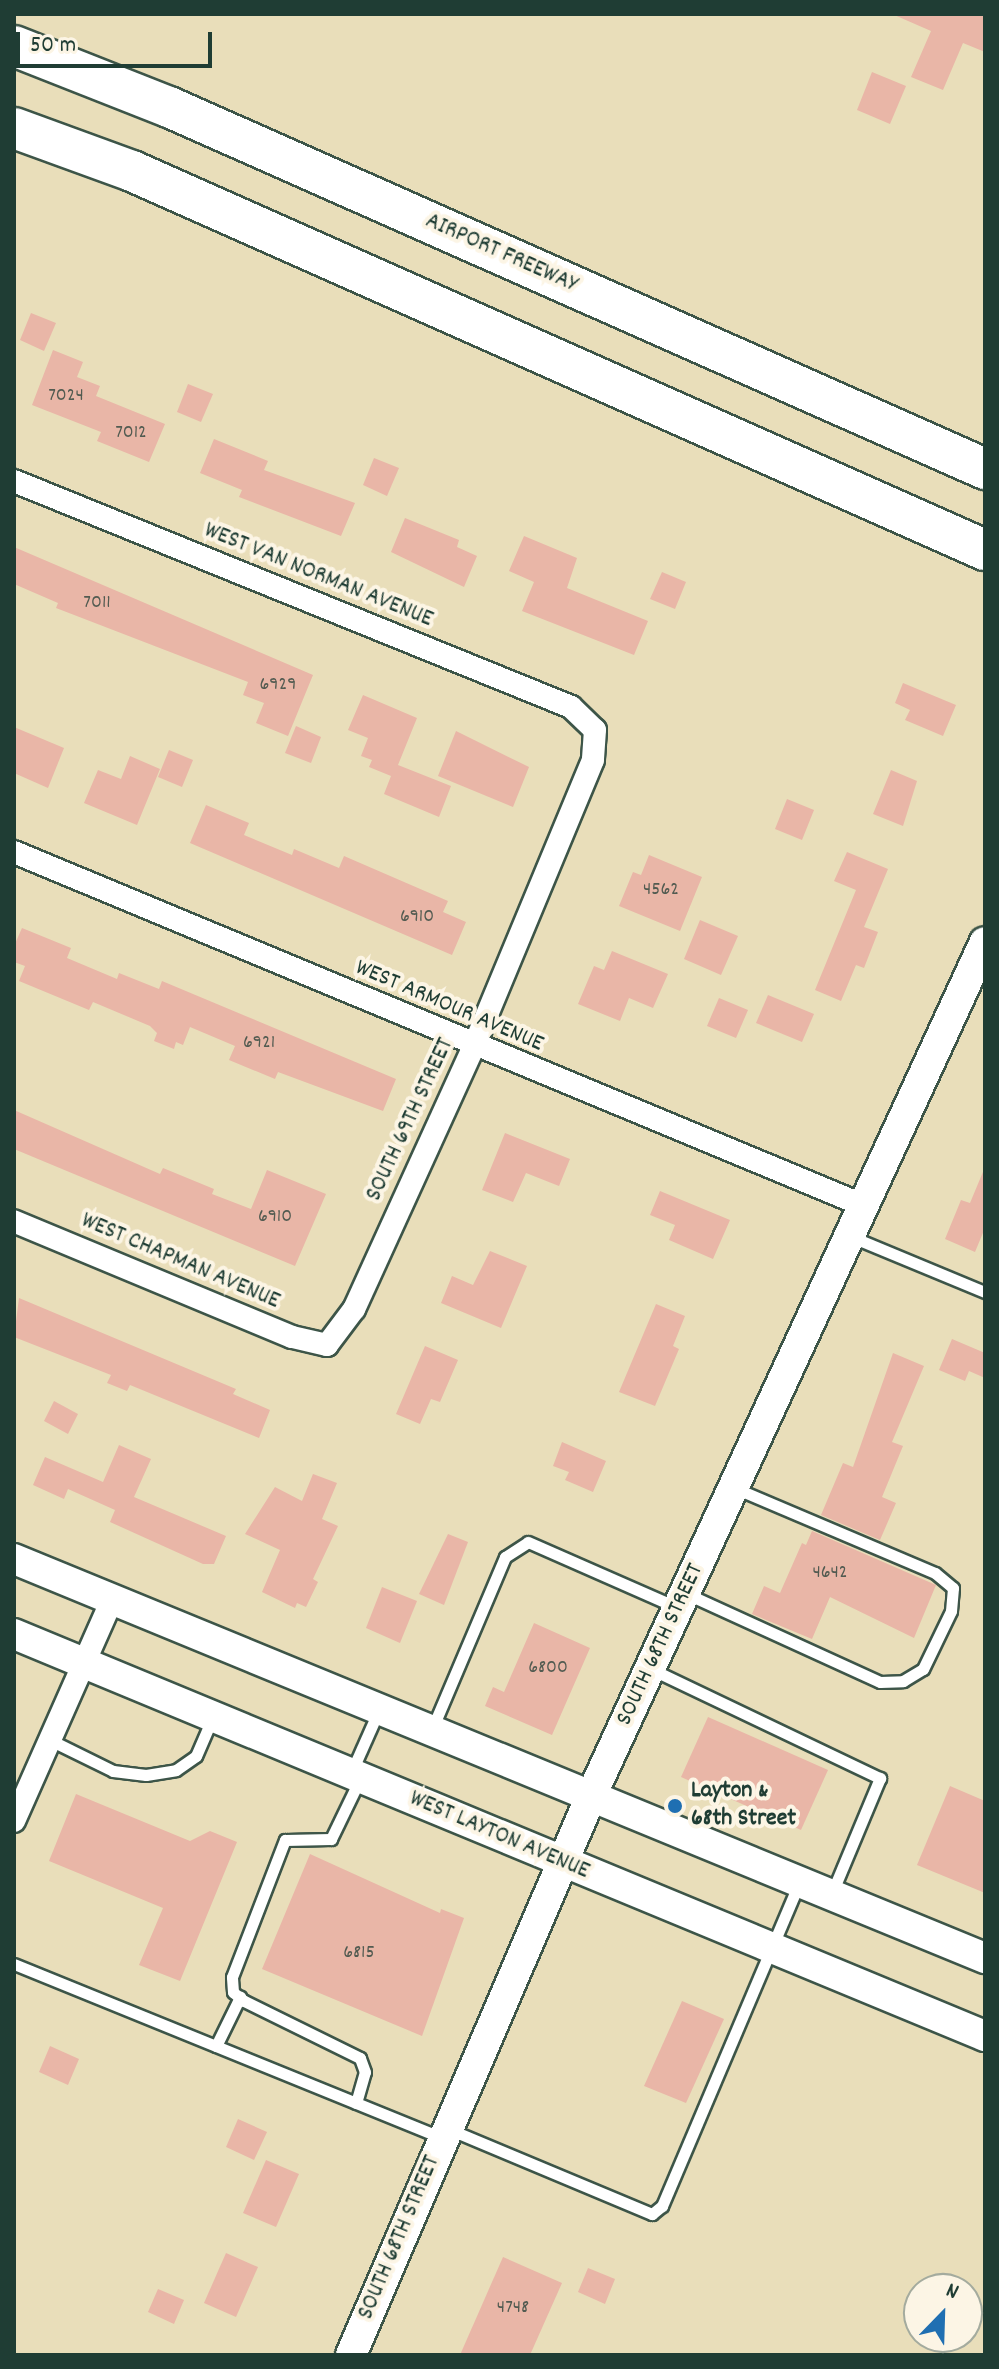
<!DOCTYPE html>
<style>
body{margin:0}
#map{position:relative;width:999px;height:2369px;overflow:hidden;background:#e9deba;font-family:Dekko,sans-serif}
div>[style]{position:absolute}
.building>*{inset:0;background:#e9b6a7}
.roads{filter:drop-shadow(2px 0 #3d5548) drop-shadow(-2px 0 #3d5548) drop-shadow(0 2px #3d5548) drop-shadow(0 -2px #3d5548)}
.lane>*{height:11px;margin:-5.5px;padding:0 5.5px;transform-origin:5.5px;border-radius:5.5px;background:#fff}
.street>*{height:22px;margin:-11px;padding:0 11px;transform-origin:11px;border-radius:11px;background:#fff}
.secondary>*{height:30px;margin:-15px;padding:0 15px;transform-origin:15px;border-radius:15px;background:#fff}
.highway>*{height:40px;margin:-20px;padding:0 20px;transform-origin:20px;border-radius:20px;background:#fff}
.dots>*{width:22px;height:22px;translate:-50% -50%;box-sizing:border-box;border:4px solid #fcf5e5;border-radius:50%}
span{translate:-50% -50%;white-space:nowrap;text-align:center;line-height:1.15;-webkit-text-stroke:8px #fcf5e5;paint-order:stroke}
.number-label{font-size:20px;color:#525b51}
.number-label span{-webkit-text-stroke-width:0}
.street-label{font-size:24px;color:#1f3d34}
.poi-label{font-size:24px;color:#1f3d34;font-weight:700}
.left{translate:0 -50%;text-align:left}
.frame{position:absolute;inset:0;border:16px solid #1f3d34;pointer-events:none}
.north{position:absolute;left:903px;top:2273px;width:80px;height:80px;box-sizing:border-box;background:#fcf5e5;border:2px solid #a4ab9e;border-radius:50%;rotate:23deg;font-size:22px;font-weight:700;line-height:32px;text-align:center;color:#1f3d34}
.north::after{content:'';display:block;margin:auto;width:28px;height:36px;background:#1f6fb2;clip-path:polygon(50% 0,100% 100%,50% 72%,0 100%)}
.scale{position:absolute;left:16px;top:32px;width:196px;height:36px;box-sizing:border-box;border:4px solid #1f3d34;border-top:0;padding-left:10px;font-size:24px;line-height:28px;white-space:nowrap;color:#1f3d34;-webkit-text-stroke:6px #fcf5e5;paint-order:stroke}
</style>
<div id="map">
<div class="building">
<div style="clip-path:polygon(892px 14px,985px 14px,985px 52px,963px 43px,943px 90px,911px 77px,931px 31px)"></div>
<div style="clip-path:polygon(872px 72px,906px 86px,890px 124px,857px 110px)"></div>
<div style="clip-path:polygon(31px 313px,56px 323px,44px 351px,20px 340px)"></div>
<div style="clip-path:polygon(53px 350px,83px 362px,77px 377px,100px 386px,96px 396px,165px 424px,149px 462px,97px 441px,101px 432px,32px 405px)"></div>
<div style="clip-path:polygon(188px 384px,213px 394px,201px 422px,177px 412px)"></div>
<div style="clip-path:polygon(214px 439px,268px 461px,264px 470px,355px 503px,341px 536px,239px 497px,242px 490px,200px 473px)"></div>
<div style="clip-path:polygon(374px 458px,399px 468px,387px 496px,363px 485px)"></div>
<div style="clip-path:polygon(405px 518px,459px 540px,457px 547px,477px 556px,464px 587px,391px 552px)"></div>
<div style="clip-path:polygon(524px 536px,577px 558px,567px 588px,648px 621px,634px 655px,522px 611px,534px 582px,509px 571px)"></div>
<div style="clip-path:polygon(14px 547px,313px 675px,288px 736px,256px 723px,264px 703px,243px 695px,248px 682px,56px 608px,58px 603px,14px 584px)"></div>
<div style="clip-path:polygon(662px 572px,686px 582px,675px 609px,650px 599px)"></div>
<div style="clip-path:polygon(903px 683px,956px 705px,943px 736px,905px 720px,910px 710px,895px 703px)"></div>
<div style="clip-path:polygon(363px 695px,417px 718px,398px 765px,451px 786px,439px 817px,384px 794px,391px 776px,369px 767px,372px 760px,361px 756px,368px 738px,348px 730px)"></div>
<div style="clip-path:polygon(296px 726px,321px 737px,311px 763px,285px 753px)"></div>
<div style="clip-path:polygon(14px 727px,64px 748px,48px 788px,14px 773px)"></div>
<div style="clip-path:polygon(456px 731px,529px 767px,513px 807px,438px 776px)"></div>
<div style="clip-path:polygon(169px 750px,193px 760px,182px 787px,158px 777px)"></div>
<div style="clip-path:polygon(130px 756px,160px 769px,137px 825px,84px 803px,98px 770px,121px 779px)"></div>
<div style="clip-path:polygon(891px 770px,917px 781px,903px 826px,873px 814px)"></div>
<div style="clip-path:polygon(787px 799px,814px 810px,802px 840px,775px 829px)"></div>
<div style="clip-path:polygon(206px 805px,249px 823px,244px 835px,292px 855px,294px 849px,339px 868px,344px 856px,448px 901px,443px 912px,466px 922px,452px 955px,190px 843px)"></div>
<div style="clip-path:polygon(847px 852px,888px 869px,864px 927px,878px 932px,864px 968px,856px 965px,841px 1001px,815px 990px,856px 890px,834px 881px)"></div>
<div style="clip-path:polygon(649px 855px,702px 877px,680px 931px,619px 906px,633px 872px,641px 875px)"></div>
<div style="clip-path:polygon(700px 920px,738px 936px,721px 975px,684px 959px)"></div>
<div style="clip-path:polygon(22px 928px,71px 948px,67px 958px,117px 979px,119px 973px,159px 989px,162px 981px,396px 1079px,383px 1111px,278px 1072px,275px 1079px,229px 1060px,235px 1046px,190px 1027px,183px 1045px,176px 1042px,174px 1049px,154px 1041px,157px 1033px,150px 1026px,93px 1002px,89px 1010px,19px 981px,25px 966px,14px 962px,14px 946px)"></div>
<div style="clip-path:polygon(612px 951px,668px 974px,653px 1008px,629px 998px,620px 1021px,578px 1004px,594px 966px,604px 970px)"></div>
<div style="clip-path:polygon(768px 995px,814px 1014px,802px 1042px,756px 1023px)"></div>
<div style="clip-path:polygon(719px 998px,748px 1010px,736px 1038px,707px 1026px)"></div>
<div style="clip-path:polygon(14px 1110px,160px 1174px,163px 1168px,214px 1189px,212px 1194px,251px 1209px,267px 1170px,326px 1194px,295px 1266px,14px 1149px)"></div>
<div style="clip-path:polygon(505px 1133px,570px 1159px,559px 1186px,526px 1173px,513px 1202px,482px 1190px)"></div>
<div style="clip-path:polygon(985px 1167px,985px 1228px,975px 1252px,945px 1239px,961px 1200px,970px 1203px)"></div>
<div style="clip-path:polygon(660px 1191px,730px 1220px,713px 1259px,669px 1240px,675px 1225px,650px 1215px)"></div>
<div style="clip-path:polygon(490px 1251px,527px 1266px,501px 1328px,441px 1303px,452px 1276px,473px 1285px)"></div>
<div style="clip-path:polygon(19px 1298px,236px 1389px,233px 1394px,270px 1410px,259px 1438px,130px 1385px,127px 1391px,107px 1383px,111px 1375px,14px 1337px)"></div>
<div style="clip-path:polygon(656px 1304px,685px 1316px,673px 1346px,679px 1349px,655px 1406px,619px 1392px)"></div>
<div style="clip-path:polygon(952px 1339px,985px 1353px,985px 1378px,969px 1371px,965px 1381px,939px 1370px)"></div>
<div style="clip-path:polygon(425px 1346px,458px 1360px,440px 1402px,431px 1399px,420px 1424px,396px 1414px)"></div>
<div style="clip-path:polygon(893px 1353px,924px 1366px,892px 1442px,903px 1446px,882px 1497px,896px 1503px,880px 1540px,821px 1515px,843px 1463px,853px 1467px)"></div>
<div style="clip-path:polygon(54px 1401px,78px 1414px,68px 1434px,44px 1421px)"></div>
<div style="clip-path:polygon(562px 1442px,606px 1461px,593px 1492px,565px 1480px,569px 1472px,553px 1466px)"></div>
<div style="clip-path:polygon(119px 1445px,151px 1459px,134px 1497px,226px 1536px,214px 1564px,203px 1564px,110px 1522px,115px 1510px,68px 1489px,64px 1499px,33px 1485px,45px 1457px,103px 1482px)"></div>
<div style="clip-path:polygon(313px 1474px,337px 1483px,322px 1519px,338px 1526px,313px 1579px,318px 1582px,306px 1607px,297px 1603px,295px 1608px,262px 1592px,280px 1550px,245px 1534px,275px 1487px,302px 1501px)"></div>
<div style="clip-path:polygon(812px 1531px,936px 1585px,914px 1638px,830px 1597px,812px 1639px,752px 1614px,764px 1586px,780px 1593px,802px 1543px,806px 1545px)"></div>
<div style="clip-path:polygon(448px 1534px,468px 1542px,444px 1605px,419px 1594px)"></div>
<div style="clip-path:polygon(382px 1587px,417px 1601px,400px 1643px,366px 1628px)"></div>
<div style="clip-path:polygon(534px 1623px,590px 1648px,552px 1735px,485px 1706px,493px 1687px,504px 1692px)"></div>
<div style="clip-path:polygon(708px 1717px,828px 1770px,801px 1830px,681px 1777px)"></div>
<div style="clip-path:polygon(950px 1786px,985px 1801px,985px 1893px,917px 1865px)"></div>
<div style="clip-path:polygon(76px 1794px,190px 1841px,210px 1831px,237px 1842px,180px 1981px,139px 1965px,163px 1908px,49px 1861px)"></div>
<div style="clip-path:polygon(310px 1854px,440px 1913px,441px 1909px,464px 1918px,422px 2036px,262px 1969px)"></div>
<div style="clip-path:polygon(682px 2001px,724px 2019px,686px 2103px,644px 2086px)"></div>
<div style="clip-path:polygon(50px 2046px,79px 2059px,68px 2085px,39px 2072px)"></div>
<div style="clip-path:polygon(238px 2119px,267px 2132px,254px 2160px,226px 2147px)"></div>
<div style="clip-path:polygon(266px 2160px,299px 2174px,276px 2227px,243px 2213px)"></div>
<div style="clip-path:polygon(226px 2253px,258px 2267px,236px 2317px,204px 2303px)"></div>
<div style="clip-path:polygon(503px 2257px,562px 2283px,530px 2355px,460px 2355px)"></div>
<div style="clip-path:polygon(588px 2268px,615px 2279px,605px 2304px,578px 2292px)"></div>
<div style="clip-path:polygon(158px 2289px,184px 2300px,174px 2324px,148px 2312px)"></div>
</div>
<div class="roads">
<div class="lane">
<div style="left:852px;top:1237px;width:144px;rotate:22.5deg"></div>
<div style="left:687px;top:1594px;width:212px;rotate:24.5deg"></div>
<div style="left:880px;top:1682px;width:23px;rotate:-2deg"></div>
<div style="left:903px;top:1681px;width:23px;rotate:-31deg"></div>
<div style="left:923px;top:1669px;width:64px;rotate:-64.2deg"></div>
<div style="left:951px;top:1611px;width:23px;rotate:-85deg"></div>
<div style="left:953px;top:1588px;width:23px;rotate:-140deg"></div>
<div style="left:935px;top:1573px;width:217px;rotate:-157deg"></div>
<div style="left:651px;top:1669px;width:254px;rotate:25.5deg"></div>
<div style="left:880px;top:1778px;width:125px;rotate:112.7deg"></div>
<div style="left:432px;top:1729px;width:187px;rotate:-67deg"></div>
<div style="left:505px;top:1557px;width:27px;rotate:-33deg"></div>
<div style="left:528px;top:1542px;width:164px;rotate:23.7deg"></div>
<div style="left:50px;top:1740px;width:70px;rotate:26.2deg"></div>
<div style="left:113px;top:1771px;width:33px;rotate:7deg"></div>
<div style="left:146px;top:1775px;width:30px;rotate:-9deg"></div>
<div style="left:176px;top:1770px;width:24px;rotate:-35deg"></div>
<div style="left:196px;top:1756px;width:40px;rotate:-66.6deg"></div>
<div style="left:351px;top:1773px;width:67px;rotate:-66.1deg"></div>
<div style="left:14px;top:1964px;width:462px;rotate:22.1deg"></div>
<div style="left:216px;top:2046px;width:55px;rotate:-63.9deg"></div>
<div style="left:356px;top:2103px;width:32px;rotate:-74deg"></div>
<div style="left:365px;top:2072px;width:15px;rotate:-110deg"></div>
<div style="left:360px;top:2058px;width:129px;rotate:-153.8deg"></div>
<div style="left:244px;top:2001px;width:14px;rotate:-141deg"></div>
<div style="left:233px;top:1992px;width:15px;rotate:-94deg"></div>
<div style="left:232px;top:1977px;width:147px;rotate:-68.9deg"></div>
<div style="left:285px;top:1840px;width:46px;rotate:-1.2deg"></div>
<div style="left:331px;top:1839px;width:67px;rotate:-64.2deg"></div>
<div style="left:451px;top:2130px;width:218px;rotate:22.7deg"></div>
<div style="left:652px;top:2214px;width:13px;rotate:-39deg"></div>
<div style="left:662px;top:2206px;width:353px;rotate:-67deg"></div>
</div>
<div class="street">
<div style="left:14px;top:481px;width:601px;rotate:22.08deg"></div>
<div style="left:571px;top:707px;width:33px;rotate:44deg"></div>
<div style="left:595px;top:730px;width:30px;rotate:94deg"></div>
<div style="left:593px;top:760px;width:310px;rotate:112.6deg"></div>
<div style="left:474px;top:1046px;width:289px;rotate:114.5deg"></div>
<div style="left:354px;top:1309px;width:45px;rotate:126.9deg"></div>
<div style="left:327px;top:1345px;width:36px;rotate:-167deg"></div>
<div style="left:292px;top:1337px;width:301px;rotate:-157.4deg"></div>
<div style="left:14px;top:852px;width:922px;rotate:22.59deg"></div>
<div style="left:14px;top:1821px;width:242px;rotate:-66.1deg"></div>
</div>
<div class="secondary">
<div style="left:14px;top:1559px;width:1050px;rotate:22.34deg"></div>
<div style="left:14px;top:1634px;width:1051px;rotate:22.49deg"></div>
<div style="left:351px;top:2355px;width:611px;rotate:-66.75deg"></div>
<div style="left:592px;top:1794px;width:938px;rotate:-65.24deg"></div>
</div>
<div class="highway">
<div style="left:14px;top:46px;width:167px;rotate:21.5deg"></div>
<div style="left:169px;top:107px;width:893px;rotate:23.92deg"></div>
<div style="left:14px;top:128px;width:126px;rotate:20deg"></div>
<div style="left:132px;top:171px;width:933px;rotate:23.96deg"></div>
</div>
</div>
<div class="dots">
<div style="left:675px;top:1806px;background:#1f6fb2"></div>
</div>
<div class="number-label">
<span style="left:66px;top:396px">7024</span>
<span style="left:131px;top:433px">7012</span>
<span style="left:97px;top:603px">7011</span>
<span style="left:278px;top:685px">6929</span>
<span style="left:661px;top:890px">4562</span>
<span style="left:417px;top:917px">6910</span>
<span style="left:259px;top:1043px">6921</span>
<span style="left:275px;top:1217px">6910</span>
<span style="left:830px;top:1573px">4642</span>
<span style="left:548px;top:1668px">6800</span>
<span style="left:359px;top:1953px">6815</span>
<span style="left:513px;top:2308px">4748</span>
</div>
<div class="street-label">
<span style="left:501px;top:254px;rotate:24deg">AIRPORT FREEWAY</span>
<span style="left:318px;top:576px;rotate:22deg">WEST VAN NORMAN AVENUE</span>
<span style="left:449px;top:1007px;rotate:23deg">WEST ARMOUR AVENUE</span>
<span style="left:411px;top:1120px;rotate:-65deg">SOUTH 69TH STREET</span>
<span style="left:180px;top:1262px;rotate:23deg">WEST CHAPMAN AVENUE</span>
<span style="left:661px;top:1645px;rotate:-65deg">SOUTH 68TH STREET</span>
<span style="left:499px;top:1836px;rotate:23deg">WEST LAYTON AVENUE</span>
<span style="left:400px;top:2238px;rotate:-67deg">SOUTH 68TH STREET</span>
</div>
<div class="poi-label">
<span class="left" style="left:691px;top:1806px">Layton &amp;<br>68th Street</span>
</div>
<div class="frame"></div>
<div class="north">N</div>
<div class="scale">50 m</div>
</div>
